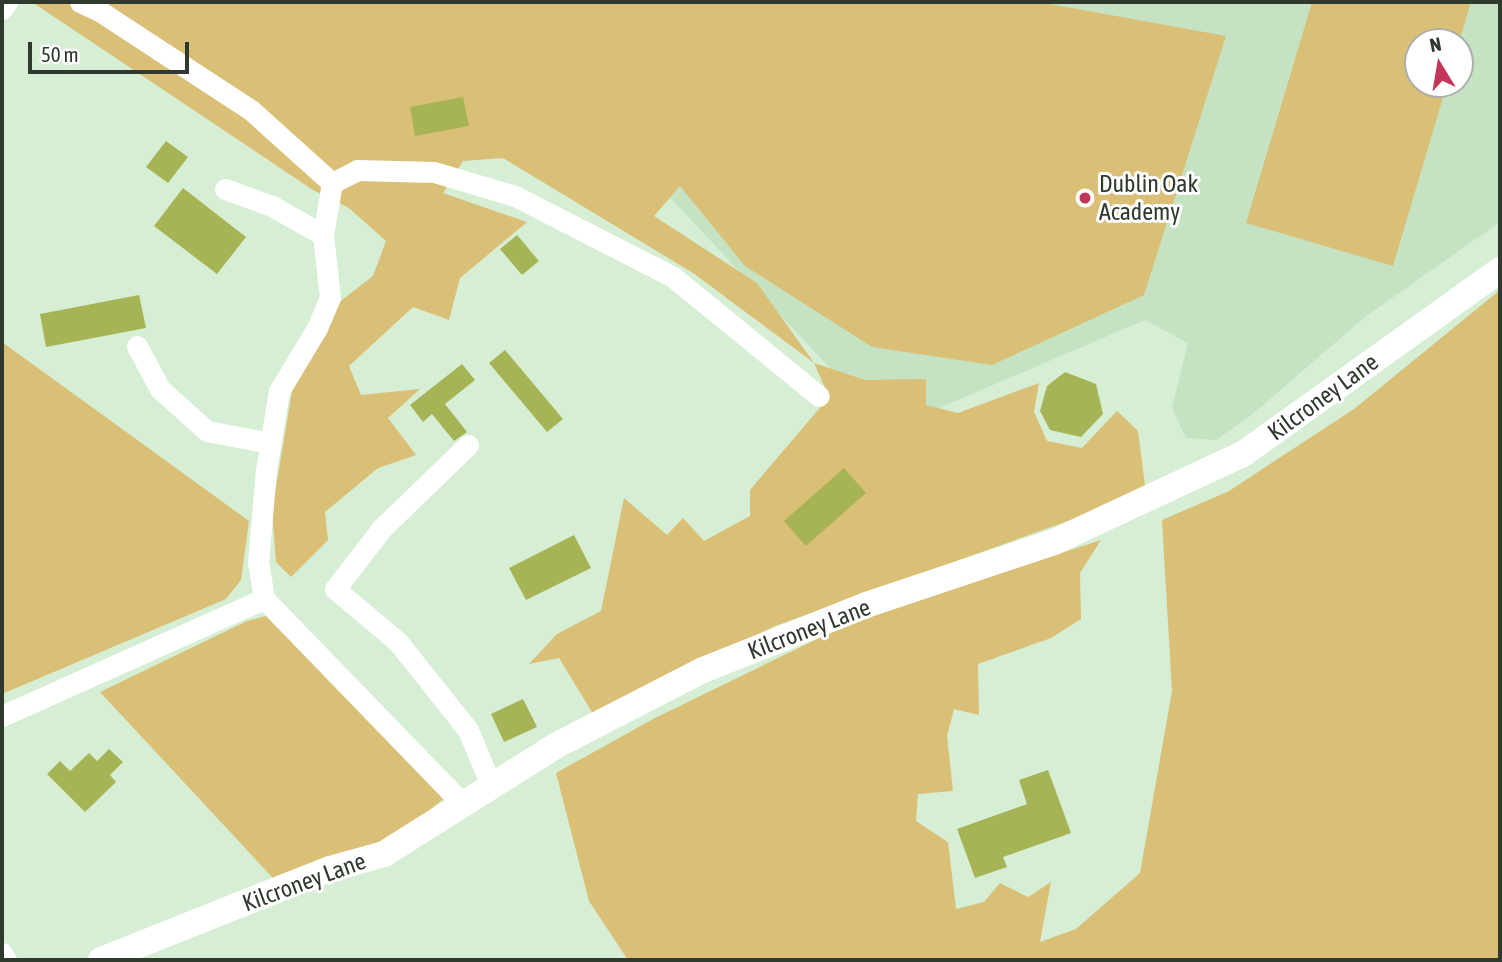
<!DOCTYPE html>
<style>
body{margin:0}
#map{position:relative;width:1502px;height:962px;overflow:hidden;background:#d6eed3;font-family:"Asap Condensed",sans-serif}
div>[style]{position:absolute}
.built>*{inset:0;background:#c5e3c2}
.green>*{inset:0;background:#dabf76}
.building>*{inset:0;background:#a7b456}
.minor>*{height:21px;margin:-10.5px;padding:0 10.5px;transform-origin:10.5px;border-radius:10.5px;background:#fff}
.tertiary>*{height:26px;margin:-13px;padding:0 13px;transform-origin:13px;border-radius:13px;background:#fff}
.dots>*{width:19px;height:19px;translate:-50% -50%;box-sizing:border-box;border:4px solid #fff;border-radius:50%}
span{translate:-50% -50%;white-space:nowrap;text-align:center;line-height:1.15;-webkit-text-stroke:6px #fff;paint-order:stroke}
.poi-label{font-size:24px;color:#2f392e}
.left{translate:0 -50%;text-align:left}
.street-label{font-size:24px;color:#2f392e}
.frame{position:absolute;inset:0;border:4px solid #2f392e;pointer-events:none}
.north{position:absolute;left:1404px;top:28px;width:70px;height:70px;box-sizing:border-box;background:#fff;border:2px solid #acb0ab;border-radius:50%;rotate:349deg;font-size:19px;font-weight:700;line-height:28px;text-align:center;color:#2f392e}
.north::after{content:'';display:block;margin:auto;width:24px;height:32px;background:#c4355a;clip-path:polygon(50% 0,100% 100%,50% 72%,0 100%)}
.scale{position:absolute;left:28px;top:42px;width:161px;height:32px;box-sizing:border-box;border:4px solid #2f392e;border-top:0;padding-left:9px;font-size:21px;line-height:24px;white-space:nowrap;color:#2f392e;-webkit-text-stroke:5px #fff;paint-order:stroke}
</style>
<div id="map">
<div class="built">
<div style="clip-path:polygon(evenodd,516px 2px,1500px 2px,1500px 222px,1365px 317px,1249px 417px,1216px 440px,1186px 438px,1172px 408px,1188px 343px,1145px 320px,888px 430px,647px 173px,516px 2px,1418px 42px,1460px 42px,1460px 84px,1418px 84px,1418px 42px)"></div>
</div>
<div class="green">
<div style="clip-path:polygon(32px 2px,1039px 2px,1226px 36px,1144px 295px,992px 365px,872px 347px,745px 266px,680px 186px,654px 216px,757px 283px,814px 363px,865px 380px,926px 379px,926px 405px,958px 413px,1039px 383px,1034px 412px,1047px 441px,1082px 448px,1117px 411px,1138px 431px,1146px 493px,775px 626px,595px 717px,559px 658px,529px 664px,557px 634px,601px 611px,624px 498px,667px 535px,683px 518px,704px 541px,750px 516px,750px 490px,829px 397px,814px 363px,693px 273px,503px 158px,463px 161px,443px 193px,527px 222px,460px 278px,449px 320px,413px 307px,349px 366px,361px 395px,420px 389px,388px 418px,416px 455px,378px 468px,325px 512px,328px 540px,291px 577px,276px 562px,272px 511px,293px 385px,333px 307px,373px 276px,386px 241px,349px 208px,313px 190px)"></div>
<div style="clip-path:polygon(1312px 2px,1471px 2px,1459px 42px,1418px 42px,1418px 84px,1447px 84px,1393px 266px,1246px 223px)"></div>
<div style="clip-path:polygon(1500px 290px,1500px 960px,628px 960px,589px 901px,556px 773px,655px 718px,852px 622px,1101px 540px,1080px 573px,1081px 619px,1051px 638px,978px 664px,979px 715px,954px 709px,947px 736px,953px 791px,918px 794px,916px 821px,948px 842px,956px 909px,984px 902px,1000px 883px,1028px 897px,1051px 882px,1040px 942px,1076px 929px,1140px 873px,1172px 691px,1162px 520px,1229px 491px,1354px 409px)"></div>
<div style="clip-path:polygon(2px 342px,249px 521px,241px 580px,226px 599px,2px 694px)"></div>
<div style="clip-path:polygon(266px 616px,443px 799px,399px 836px,285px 891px,100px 692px,247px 621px)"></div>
</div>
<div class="building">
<div style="clip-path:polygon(463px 97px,469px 126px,415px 136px,410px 107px)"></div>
<div style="clip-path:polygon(166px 141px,188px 157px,168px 183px,146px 167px)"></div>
<div style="clip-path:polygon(183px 188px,246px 237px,217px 274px,154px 226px)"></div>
<div style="clip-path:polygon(517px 235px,539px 261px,522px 275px,500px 249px)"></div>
<div style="clip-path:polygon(139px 295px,146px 328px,46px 347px,40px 314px)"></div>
<div style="clip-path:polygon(505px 350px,563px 419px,547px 432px,489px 363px)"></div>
<div style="clip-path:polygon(462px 364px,475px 380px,445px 404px,467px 432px,454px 441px,432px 414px,423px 422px,410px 405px)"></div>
<div style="clip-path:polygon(1065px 372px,1096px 384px,1103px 414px,1081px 437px,1050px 430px,1040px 411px,1047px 386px)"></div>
<div style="clip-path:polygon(844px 468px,866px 493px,806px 546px,784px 521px)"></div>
<div style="clip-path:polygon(574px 535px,591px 568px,526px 600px,509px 568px)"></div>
<div style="clip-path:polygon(523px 699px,537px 727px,504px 742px,491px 714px)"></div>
<div style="clip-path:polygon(109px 749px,123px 762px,110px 775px,116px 782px,85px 812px,47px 774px,60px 761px,70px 771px,89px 753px,97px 761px)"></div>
<div style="clip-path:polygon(1048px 770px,1071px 833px,1003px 857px,1007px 867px,975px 878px,957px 829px,1027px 804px,1019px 780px)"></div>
</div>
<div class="minor">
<div style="left:80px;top:2px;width:23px;rotate:25deg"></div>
<div style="left:101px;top:12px;width:179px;rotate:33.2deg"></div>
<div style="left:251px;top:110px;width:109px;rotate:42deg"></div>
<div style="left:2px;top:9px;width:9px;rotate:-54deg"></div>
<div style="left:225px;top:189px;width:50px;rotate:19.9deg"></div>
<div style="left:272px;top:206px;width:59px;rotate:29.6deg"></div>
<div style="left:137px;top:346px;width:49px;rotate:61.9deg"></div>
<div style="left:160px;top:389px;width:63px;rotate:41.8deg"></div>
<div style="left:207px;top:431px;width:64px;rotate:10.8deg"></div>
<div style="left:468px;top:445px;width:120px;rotate:136deg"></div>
<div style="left:382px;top:528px;width:77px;rotate:127.6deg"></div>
<div style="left:335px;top:589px;width:82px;rotate:40.1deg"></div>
<div style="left:398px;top:642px;width:112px;rotate:51.5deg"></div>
<div style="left:468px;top:730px;width:60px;rotate:67.3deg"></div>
<div style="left:2px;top:716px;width:287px;rotate:-24.1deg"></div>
<div style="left:462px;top:803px;width:284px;rotate:-134.1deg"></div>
<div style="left:264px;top:599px;width:36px;rotate:-99deg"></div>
<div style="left:258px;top:563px;width:93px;rotate:-85.1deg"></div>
<div style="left:266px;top:470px;width:80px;rotate:-80.7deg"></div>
<div style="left:279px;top:391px;width:74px;rotate:-58.9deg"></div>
<div style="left:317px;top:328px;width:33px;rotate:-67deg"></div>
<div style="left:330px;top:298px;width:63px;rotate:-96.3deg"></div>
<div style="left:323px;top:235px;width:53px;rotate:-80.2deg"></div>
<div style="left:332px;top:183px;width:28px;rotate:-27deg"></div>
<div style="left:357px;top:170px;width:77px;rotate:1.5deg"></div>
<div style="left:434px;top:172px;width:84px;rotate:16.5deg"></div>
<div style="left:515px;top:196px;width:178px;rotate:27.1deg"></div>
<div style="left:673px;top:277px;width:188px;rotate:39.2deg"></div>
<div style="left:2px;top:953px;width:8px;rotate:60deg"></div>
</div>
<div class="tertiary">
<div style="left:101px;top:960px;width:246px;rotate:-21.7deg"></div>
<div style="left:330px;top:869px;width:56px;rotate:-15.5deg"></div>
<div style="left:384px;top:854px;width:204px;rotate:-32.2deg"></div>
<div style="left:557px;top:745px;width:164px;rotate:-27.2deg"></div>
<div style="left:703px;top:670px;width:175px;rotate:-21.7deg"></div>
<div style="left:866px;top:605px;width:198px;rotate:-18.5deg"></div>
<div style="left:1054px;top:542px;width:208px;rotate:-25deg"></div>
<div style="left:1243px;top:454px;width:316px;rotate:-35.6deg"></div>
</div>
<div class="dots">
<div style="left:1085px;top:198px;background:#c4355a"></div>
</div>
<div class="poi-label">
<span class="left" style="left:1099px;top:198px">Dublin Oak<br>Academy</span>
</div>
<div class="street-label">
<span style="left:1323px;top:397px;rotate:-36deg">Kilcroney Lane</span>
<span style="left:809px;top:629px;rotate:-21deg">Kilcroney Lane</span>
<span style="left:304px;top:882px;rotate:-20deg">Kilcroney Lane</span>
</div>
<div class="frame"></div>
<div class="north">N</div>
<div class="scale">50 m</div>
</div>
